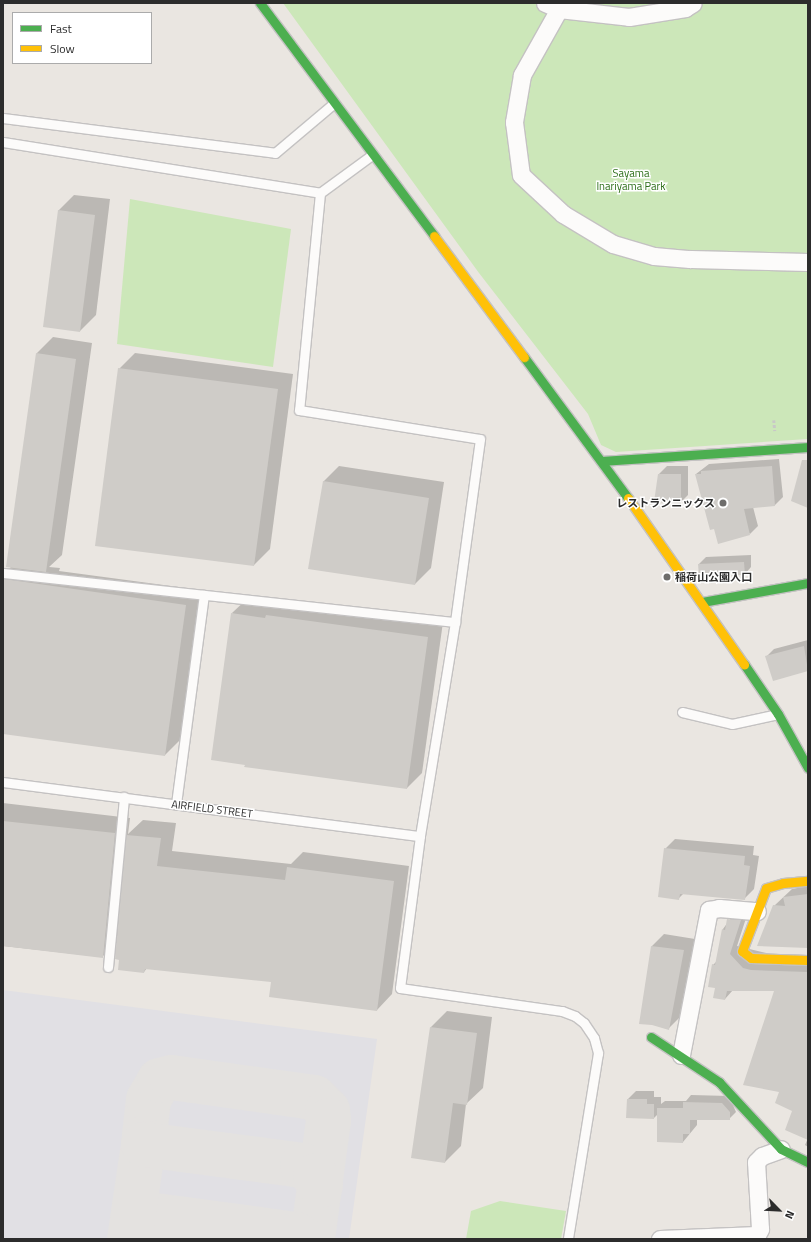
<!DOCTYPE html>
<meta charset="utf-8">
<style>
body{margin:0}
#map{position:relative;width:811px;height:1242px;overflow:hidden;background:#eae6e1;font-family:"Titillium Web","Noto Sans JP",sans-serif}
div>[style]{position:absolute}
.airport>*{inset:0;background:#e1e0e4}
.green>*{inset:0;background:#cce7b9}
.shadow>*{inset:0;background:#0003}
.taxiway>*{height:45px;margin:-22.5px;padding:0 22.5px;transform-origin:22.5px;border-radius:22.5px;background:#e4e2e0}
.building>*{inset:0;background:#cfccc8}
.path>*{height:2.5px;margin-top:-1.25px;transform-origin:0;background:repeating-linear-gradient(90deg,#c8c8c7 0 3px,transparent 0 5px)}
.roads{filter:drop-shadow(1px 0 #c4c2c2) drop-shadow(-1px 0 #c4c2c2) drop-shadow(0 1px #c4c2c2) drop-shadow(0 -1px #c4c2c2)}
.lane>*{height:9px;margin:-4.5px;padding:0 4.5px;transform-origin:4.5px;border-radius:4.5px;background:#fcfbfa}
.street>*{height:17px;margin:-8.5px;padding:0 8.5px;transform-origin:8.5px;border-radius:8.5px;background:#fcfbfa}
.fast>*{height:9px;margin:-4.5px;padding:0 4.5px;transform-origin:4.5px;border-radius:4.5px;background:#4caf50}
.slow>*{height:9px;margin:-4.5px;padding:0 4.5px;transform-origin:4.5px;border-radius:4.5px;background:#ffc107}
.dots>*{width:11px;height:11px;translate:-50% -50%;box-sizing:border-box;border:2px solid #fff;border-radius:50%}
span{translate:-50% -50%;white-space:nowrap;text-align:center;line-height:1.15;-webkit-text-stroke:3px #fff;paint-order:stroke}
.park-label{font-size:11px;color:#2b6d17}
.poi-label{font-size:11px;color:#2c2c2c;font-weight:700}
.right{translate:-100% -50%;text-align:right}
.left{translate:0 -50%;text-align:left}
.street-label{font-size:11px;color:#2c2c2c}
.frame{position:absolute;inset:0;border:4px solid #2c2c2c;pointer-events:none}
.legend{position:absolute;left:12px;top:12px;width:140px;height:52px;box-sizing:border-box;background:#fff;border:1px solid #ababab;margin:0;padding:5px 7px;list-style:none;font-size:12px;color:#2c2c2c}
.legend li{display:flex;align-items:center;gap:8px;height:20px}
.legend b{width:20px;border:1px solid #ababab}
.north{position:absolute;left:759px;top:1190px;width:40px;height:40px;-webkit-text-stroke:3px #fff;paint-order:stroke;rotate:114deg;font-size:11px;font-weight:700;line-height:16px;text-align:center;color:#2c2c2c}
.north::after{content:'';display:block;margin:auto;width:14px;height:18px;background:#2c2c2c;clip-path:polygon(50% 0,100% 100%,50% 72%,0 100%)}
</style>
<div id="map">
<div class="airport">
<div style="clip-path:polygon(3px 990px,377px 1039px,349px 1239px,3px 1239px)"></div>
</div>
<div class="green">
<div style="clip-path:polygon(283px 3px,808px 3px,808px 439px,616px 452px,601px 445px,588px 414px,479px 273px)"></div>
<div style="clip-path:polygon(130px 199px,291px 229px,273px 367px,117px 344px)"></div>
<div style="clip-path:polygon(500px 1201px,566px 1211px,561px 1239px,466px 1239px,471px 1211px)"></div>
</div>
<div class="shadow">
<div style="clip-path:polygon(74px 195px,110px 199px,96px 315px,80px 331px,58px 211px)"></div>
<div style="clip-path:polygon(53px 337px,92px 343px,62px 555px,49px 567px,60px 568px,59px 571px,201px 590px,181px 739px,165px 755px,3px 733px,3px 575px,11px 567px,37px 353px)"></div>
<div style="clip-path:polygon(135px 353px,293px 374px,270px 549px,254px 565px,119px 369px)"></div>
<div style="clip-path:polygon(779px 459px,783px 497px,775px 505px,753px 507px,758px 526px,750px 534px,696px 474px,709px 464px)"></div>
<div style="clip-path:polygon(339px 466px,444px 482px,431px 568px,415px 584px,323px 482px)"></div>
<div style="clip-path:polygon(667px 466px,688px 466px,688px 495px,680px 503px,659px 474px)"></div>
<div style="clip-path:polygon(751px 555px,751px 567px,745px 574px,699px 564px,706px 557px)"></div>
<div style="clip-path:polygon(248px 598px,443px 622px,422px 773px,407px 788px,232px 613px)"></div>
<div style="clip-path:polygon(808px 640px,808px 670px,774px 680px,766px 657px,774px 649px)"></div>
<div style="clip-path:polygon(3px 803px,130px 818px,128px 834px,143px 820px,176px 823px,172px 851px,291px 864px,303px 852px,409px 866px,392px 994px,377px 1010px,272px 981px,147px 968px,144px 972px,120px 959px,117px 942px,102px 957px,3px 946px)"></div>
<div style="clip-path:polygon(675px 839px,754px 846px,753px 855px,759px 856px,754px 889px,744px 899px,684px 893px,679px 898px,665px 849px)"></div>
<div style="clip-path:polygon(808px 886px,808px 948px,774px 906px,792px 889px)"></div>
<div style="clip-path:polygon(736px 911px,748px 912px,737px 946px,808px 963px,808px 1147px,805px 1145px,808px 1138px,781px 1091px,775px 990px,733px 990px,725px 999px,716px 987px,713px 965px,717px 961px,723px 929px)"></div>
<div style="clip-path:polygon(664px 934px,695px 939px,680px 1017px,668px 1029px,652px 1024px,640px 1023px,652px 946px)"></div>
<div style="clip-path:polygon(447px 1011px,492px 1017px,483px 1088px,466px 1104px,461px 1146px,445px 1162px,413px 1157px,431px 1027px)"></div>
<div style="clip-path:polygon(636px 1091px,654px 1091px,654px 1097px,661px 1097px,661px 1104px,665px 1101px,686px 1101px,691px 1095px,729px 1096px,736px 1112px,729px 1119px,697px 1119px,697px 1125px,683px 1142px,658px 1114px,654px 1118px,628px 1099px)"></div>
</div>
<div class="taxiway">
<div style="left:143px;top:1144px;width:45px;rotate:-83.7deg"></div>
<div style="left:148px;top:1099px;width:22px;rotate:-60deg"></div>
<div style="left:159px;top:1080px;width:12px;rotate:-14deg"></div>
<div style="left:171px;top:1077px;width:144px;rotate:8deg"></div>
<div style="left:314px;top:1097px;width:18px;rotate:45deg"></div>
<div style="left:327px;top:1110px;width:10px;rotate:84deg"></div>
<div style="left:328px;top:1120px;width:120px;rotate:97.7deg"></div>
<div style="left:133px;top:1212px;width:164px;rotate:7.7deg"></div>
<div style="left:296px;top:1234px;width:9px;rotate:36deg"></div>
<div style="left:129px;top:1239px;width:96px;rotate:-81.6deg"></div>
<div style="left:143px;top:1144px;width:160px;rotate:7.5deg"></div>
<div style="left:302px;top:1165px;width:16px;rotate:38deg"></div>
<div style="left:315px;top:1175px;width:11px;rotate:63deg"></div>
</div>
<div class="building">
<div style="clip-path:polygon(58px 210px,95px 215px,80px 332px,43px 327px)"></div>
<div style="clip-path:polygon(36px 353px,76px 359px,46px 572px,6px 567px)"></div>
<div style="clip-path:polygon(118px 368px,278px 389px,254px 566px,95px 546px)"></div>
<div style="clip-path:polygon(802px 460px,808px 460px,808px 508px,791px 501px)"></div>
<div style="clip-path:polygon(772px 466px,775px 506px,744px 509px,750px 535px,718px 544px,714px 529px,710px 530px,695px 474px,701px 474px,701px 471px)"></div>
<div style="clip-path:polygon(658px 474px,681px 474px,681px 504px,654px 502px)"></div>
<div style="clip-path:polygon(323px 481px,429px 498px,415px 585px,308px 569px)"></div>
<div style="clip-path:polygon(744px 562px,745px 575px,699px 576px,698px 564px)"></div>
<div style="clip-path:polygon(4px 579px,186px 605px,165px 756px,3px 734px)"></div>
<div style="clip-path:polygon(231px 613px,265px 618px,266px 615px,428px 637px,407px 789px,244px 767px,245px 765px,211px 760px)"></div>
<div style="clip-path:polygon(804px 646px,808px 671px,773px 681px,765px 656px)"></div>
<div style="clip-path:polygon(3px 821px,115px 833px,103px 958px,3px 946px)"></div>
<div style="clip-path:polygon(126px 835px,161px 838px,157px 866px,285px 880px,287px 867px,394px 881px,377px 1011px,269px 997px,271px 982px,145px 969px,144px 973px,118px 970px,119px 960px,115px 959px)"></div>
<div style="clip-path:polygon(664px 848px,745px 856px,744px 865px,750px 866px,745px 900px,680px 894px,679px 900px,658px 897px)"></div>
<div style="clip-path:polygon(808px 894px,808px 948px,757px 946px,773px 905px,785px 906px,783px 897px)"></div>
<div style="clip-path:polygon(727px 919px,741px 920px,730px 954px,743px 968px,751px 970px,808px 972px,808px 1140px,785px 1130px,792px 1111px,775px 1103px,779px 1092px,743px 1085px,774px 991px,727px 991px,725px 1000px,713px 998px,715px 988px,708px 987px,712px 964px,715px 965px,722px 929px,725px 930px)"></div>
<div style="clip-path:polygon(651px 946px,684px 950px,669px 1030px,652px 1025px,639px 1024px)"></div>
<div style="clip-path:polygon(430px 1027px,477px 1033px,467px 1105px,453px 1103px,445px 1163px,411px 1158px)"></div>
<div style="clip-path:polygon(627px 1099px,647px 1099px,647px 1104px,654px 1104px,654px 1119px,626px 1118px)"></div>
<div style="clip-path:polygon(683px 1102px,722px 1103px,730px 1112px,730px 1120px,690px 1120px,690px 1134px,683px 1134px,683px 1143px,657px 1142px,657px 1108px,683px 1108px)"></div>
</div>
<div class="path">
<div style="left:774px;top:420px;width:11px;rotate:85deg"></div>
</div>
<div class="roads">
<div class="lane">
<div style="left:3px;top:118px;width:274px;rotate:7.3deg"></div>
<div style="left:275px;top:153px;width:76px;rotate:-40.2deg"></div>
<div style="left:3px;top:142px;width:321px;rotate:9.1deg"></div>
<div style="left:320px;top:193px;width:64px;rotate:-36.2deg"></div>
<div style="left:320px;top:193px;width:218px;rotate:95.5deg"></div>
<div style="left:299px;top:410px;width:183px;rotate:9.1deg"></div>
<div style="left:480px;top:439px;width:185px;rotate:97.8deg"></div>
<div style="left:455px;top:622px;width:217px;rotate:99.3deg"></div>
<div style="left:420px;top:836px;width:153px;rotate:97.5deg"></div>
<div style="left:400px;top:988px;width:164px;rotate:8.1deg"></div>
<div style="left:562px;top:1011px;width:14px;rotate:21deg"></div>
<div style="left:575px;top:1016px;width:11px;rotate:38deg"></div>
<div style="left:584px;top:1023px;width:18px;rotate:56deg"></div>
<div style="left:594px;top:1038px;width:16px;rotate:75deg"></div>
<div style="left:598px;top:1053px;width:188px;rotate:99.2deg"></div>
<div style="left:3px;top:573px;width:455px;rotate:6.2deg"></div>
<div style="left:682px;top:712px;width:51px;rotate:13.5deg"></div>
<div style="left:732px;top:724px;width:47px;rotate:-12.3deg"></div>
<div style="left:3px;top:782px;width:420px;rotate:7.4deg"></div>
<div style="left:176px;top:804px;width:211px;rotate:-82.4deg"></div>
<div style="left:108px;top:967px;width:171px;rotate:-84.6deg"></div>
</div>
<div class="street">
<div style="left:545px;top:3px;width:15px;rotate:23deg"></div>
<div style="left:559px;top:9px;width:70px;rotate:6.5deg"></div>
<div style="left:629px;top:17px;width:57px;rotate:-9.1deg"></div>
<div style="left:685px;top:8px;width:9px;rotate:-32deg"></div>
<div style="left:559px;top:9px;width:76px;rotate:119.3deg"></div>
<div style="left:522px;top:75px;width:48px;rotate:99.7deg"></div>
<div style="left:514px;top:122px;width:53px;rotate:82.5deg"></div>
<div style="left:521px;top:175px;width:57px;rotate:42.9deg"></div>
<div style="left:563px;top:214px;width:58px;rotate:31deg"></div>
<div style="left:613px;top:244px;width:43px;rotate:16.3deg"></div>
<div style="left:654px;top:256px;width:36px;rotate:5deg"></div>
<div style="left:690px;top:259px;width:118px;rotate:1.5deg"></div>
<div style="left:681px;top:1055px;width:148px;rotate:-79.1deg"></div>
<div style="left:709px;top:910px;width:10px;rotate:-11deg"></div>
<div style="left:719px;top:908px;width:38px;rotate:5deg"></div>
<div style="left:660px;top:1239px;width:97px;rotate:-2.4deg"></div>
<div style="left:757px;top:1235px;width:7px;rotate:-63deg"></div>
<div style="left:760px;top:1229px;width:67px;rotate:-93.4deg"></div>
<div style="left:756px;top:1162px;width:8px;rotate:-45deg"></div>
<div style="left:762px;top:1156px;width:20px;rotate:-20deg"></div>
</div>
<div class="fast">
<div style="left:260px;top:3px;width:291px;rotate:53.2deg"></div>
<div style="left:524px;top:357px;width:175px;rotate:53.6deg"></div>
<div style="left:602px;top:461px;width:206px;rotate:-3.9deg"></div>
<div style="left:702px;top:602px;width:108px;rotate:-10.2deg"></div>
<div style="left:744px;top:664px;width:60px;rotate:55.8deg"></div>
<div style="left:778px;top:714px;width:62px;rotate:60.9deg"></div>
<div style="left:651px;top:1037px;width:82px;rotate:33.5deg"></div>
<div style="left:719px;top:1082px;width:91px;rotate:47.2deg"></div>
<div style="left:781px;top:1149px;width:30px;rotate:26deg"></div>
</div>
<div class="slow">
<div style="left:434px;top:236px;width:151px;rotate:53.4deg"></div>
<div style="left:628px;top:498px;width:203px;rotate:55.1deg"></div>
<div style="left:807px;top:960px;width:56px;rotate:-178deg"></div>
<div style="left:751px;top:958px;width:11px;rotate:-142deg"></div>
<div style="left:742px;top:951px;width:67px;rotate:-69.1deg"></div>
<div style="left:766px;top:888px;width:18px;rotate:-16deg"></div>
<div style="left:783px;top:883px;width:25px;rotate:-5deg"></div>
</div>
</div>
<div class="dots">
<div style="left:723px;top:503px;background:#6e6d6b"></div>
<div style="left:667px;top:577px;background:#6e6d6b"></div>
</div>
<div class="park-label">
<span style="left:631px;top:180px">Sayama<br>Inariyama Park</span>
</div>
<div class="poi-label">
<span class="right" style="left:715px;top:503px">レストランニックス</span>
<span class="left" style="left:675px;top:577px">稲荷山公園入口</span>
</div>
<div class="street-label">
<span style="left:212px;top:809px;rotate:7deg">AIRFIELD STREET</span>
</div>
<div class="frame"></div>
<ul class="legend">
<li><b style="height:5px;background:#4caf50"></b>Fast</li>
<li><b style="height:5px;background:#ffc107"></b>Slow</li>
</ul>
<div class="north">N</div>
</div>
